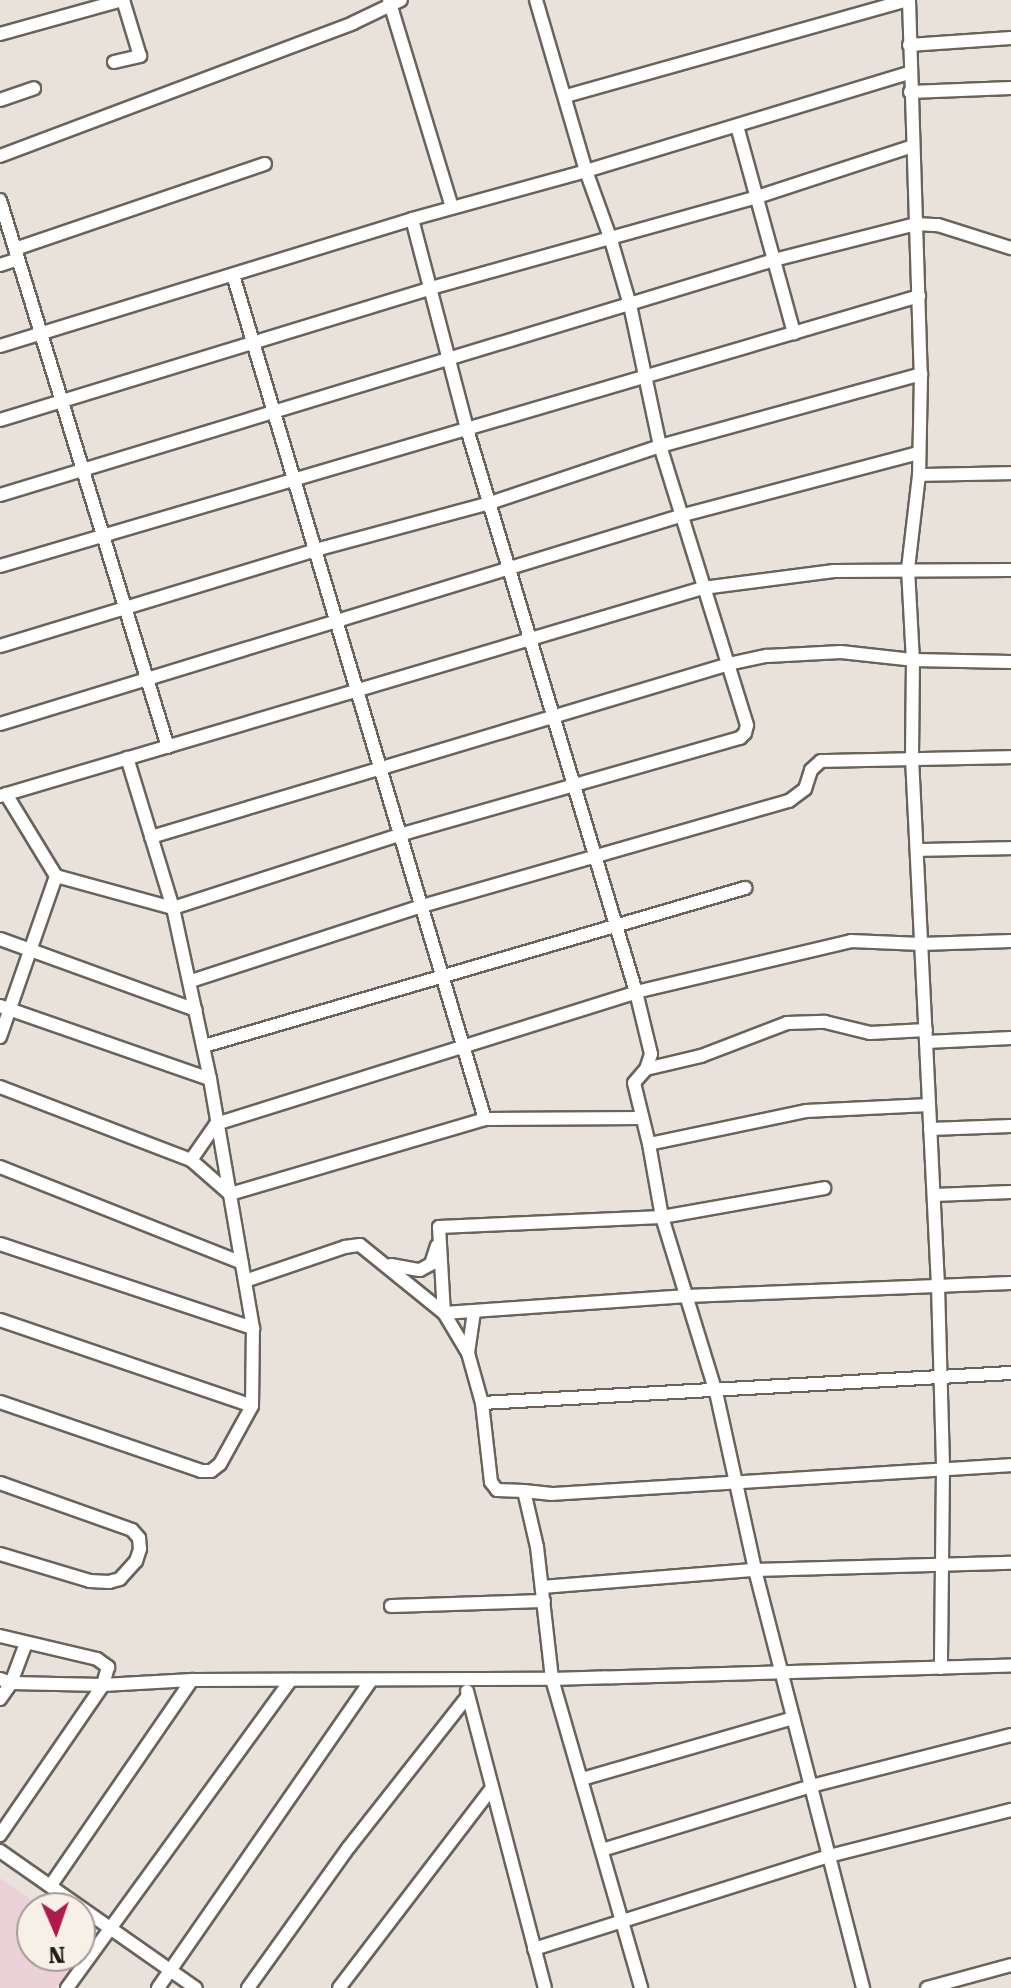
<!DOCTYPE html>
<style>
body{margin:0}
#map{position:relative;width:1011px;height:1988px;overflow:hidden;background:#e9e2da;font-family:"Roboto Serif",serif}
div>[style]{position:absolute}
.education>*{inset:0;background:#ecd2d8}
.roads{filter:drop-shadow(2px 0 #69635c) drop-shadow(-2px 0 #69635c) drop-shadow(0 2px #69635c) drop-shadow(0 -2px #69635c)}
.minor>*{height:12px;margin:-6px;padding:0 6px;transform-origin:6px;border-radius:6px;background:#fff}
span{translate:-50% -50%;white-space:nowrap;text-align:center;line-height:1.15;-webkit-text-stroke:6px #f7f0e7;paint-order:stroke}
.north{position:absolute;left:16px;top:1892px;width:80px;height:80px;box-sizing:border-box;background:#f7f0e7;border:2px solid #a19b95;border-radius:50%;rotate:178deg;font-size:22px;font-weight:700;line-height:32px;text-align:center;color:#1f1c19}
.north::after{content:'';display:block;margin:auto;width:28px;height:36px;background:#ad1a4c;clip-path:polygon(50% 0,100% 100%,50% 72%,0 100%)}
</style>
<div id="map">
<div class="education">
<div style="clip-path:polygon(0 1878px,43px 1908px,32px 1908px,32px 1956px,79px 1956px,56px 1988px,0 1988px)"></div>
</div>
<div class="roads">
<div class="minor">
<div style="left:389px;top:0;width:217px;rotate:73.1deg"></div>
<div style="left:909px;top:0;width:374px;rotate:88.2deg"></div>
<div style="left:921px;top:374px;width:101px;rotate:91.1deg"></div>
<div style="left:919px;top:475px;width:95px;rotate:96.7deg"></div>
<div style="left:908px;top:569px;width:91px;rotate:86.9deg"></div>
<div style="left:913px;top:660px;width:98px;rotate:90.6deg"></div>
<div style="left:912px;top:758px;width:529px;rotate:87.18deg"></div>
<div style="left:938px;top:1286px;width:182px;rotate:88.4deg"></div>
<div style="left:943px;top:1468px;width:200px;rotate:90.6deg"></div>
<div style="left:0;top:34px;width:128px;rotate:-15.5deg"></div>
<div style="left:909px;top:45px;width:102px;rotate:-3.9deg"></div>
<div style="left:114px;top:62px;width:27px;rotate:-13deg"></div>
<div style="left:140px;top:56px;width:59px;rotate:-106.9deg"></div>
<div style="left:910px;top:92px;width:101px;rotate:-2.3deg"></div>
<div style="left:566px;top:96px;width:354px;rotate:-15.7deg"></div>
<div style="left:0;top:100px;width:36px;rotate:-19deg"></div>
<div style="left:737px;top:126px;width:215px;rotate:74.6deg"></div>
<div style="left:0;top:156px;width:377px;rotate:-20.6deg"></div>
<div style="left:353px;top:23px;width:53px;rotate:-25.6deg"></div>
<div style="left:0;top:200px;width:572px;rotate:72.93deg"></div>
<div style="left:412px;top:219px;width:217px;rotate:75.3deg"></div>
<div style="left:467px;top:429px;width:588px;rotate:73.29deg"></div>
<div style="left:636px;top:992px;width:64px;rotate:76.4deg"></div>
<div style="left:651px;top:1054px;width:16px;rotate:108deg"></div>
<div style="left:646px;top:1069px;width:18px;rotate:131deg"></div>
<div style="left:634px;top:1083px;width:63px;rotate:76.2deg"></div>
<div style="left:649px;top:1144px;width:74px;rotate:79.9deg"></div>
<div style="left:662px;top:1217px;width:183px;rotate:72.9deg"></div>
<div style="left:716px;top:1392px;width:182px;rotate:77.6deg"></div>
<div style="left:755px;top:1570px;width:432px;rotate:75.5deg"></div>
<div style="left:15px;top:249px;width:264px;rotate:-18.8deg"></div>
<div style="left:0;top:265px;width:19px;rotate:-18deg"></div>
<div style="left:233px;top:275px;width:881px;rotate:73.38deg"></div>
<div style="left:485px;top:1119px;width:157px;rotate:-0.4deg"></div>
<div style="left:0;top:346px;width:431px;rotate:-17.1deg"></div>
<div style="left:412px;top:219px;width:180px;rotate:-15.4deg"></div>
<div style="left:586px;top:171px;width:338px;rotate:-16.9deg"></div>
<div style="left:0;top:420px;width:451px;rotate:-17deg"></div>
<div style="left:431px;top:288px;width:335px;rotate:-15.6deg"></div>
<div style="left:754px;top:198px;width:167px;rotate:-18.1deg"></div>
<div style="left:919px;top:475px;width:92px;rotate:-1.2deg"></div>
<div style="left:0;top:495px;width:809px;rotate:-16.89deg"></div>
<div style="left:774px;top:260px;width:146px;rotate:-14.2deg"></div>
<div style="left:916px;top:224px;width:22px;rotate:3deg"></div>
<div style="left:938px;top:225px;width:77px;rotate:17.5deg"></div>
<div style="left:0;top:566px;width:958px;rotate:-16.37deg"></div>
<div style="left:0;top:646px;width:326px;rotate:-16.9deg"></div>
<div style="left:312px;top:551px;width:184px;rotate:-15.1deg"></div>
<div style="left:490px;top:503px;width:179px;rotate:-18.5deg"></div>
<div style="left:660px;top:446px;width:271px;rotate:-15.4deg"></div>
<div style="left:0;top:724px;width:711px;rotate:-17.01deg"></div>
<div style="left:680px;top:516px;width:247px;rotate:-14.8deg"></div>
<div style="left:0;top:796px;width:733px;rotate:-16.48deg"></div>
<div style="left:703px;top:588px;width:132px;rotate:-7.4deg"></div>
<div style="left:834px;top:571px;width:177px;rotate:-0.3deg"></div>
<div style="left:151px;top:837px;width:607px;rotate:-16.65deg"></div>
<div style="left:733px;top:663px;width:35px;rotate:-12deg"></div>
<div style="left:767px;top:656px;width:74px;rotate:-3.1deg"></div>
<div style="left:841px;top:652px;width:72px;rotate:6.3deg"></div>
<div style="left:913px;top:660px;width:98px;rotate:1.2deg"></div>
<div style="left:917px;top:850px;width:94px;rotate:-1.2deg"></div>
<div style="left:56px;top:876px;width:121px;rotate:15.3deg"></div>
<div style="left:173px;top:908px;width:237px;rotate:-17.9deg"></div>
<div style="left:399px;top:835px;width:355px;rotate:-15.9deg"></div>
<div style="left:740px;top:738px;width:7px;rotate:-45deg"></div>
<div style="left:745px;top:733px;width:8px;rotate:-76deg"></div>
<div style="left:747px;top:725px;width:292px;rotate:-107.3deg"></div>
<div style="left:660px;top:446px;width:144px;rotate:-102deg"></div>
<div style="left:630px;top:305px;width:68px;rotate:-106.3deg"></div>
<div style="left:611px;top:240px;width:73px;rotate:-109.9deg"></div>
<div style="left:586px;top:171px;width:178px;rotate:-106.3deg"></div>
<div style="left:0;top:939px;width:208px;rotate:19.9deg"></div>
<div style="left:191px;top:981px;width:243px;rotate:-18deg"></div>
<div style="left:422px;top:906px;width:382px;rotate:-16deg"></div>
<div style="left:789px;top:801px;width:20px;rotate:-37deg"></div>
<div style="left:805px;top:789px;width:20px;rotate:-72deg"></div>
<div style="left:811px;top:770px;width:13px;rotate:-42deg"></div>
<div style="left:821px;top:761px;width:190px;rotate:-1.2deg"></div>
<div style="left:0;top:1006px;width:222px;rotate:19.2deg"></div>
<div style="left:0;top:1037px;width:170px;rotate:-70.8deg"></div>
<div style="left:56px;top:876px;width:96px;rotate:-121.4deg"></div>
<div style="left:926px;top:1042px;width:85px;rotate:-2.7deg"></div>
<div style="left:204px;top:1046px;width:564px;rotate:-16.28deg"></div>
<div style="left:646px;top:1069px;width:57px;rotate:-13.3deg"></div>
<div style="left:701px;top:1056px;width:92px;rotate:-21deg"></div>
<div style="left:787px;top:1023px;width:38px;rotate:-2deg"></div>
<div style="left:825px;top:1022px;width:46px;rotate:13.7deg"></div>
<div style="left:870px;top:1033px;width:56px;rotate:-3.1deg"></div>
<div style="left:0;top:1087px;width:204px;rotate:20.9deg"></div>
<div style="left:191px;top:1160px;width:52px;rotate:41.1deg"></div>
<div style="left:230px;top:1194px;width:266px;rotate:-16.4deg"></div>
<div style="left:930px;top:1129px;width:81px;rotate:-2.1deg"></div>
<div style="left:649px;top:1144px;width:160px;rotate:-11.9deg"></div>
<div style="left:806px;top:1111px;width:123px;rotate:-2.8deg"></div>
<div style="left:191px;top:1160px;width:44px;rotate:-55.2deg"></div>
<div style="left:216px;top:1124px;width:440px;rotate:-17.4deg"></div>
<div style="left:636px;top:992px;width:221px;rotate:-13.3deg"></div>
<div style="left:851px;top:941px;width:70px;rotate:2.5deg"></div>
<div style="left:921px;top:944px;width:90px;rotate:-1.9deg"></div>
<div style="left:0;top:1167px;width:260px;rotate:21.6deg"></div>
<div style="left:934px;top:1195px;width:77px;rotate:-2.2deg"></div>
<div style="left:439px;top:1227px;width:86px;rotate:86.7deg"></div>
<div style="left:444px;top:1313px;width:244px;rotate:-4deg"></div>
<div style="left:687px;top:1296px;width:324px;rotate:-2.3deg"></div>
<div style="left:439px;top:1227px;width:223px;rotate:-2.6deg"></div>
<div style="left:662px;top:1217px;width:165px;rotate:-10.1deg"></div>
<div style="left:0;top:1244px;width:267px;rotate:18.4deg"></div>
<div style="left:391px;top:1265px;width:29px;rotate:10deg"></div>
<div style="left:420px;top:1270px;width:13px;rotate:-29deg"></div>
<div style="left:431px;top:1264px;width:19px;rotate:-72deg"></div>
<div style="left:245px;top:1281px;width:106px;rotate:-18.8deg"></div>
<div style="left:345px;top:1247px;width:15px;rotate:-8deg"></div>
<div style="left:360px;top:1245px;width:108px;rotate:39deg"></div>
<div style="left:444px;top:1313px;width:47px;rotate:59deg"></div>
<div style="left:468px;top:1353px;width:52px;rotate:74.4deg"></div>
<div style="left:482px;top:1403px;width:80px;rotate:83.5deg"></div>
<div style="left:491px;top:1482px;width:10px;rotate:53deg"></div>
<div style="left:497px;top:1490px;width:27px;rotate:2deg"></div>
<div style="left:524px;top:1491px;width:57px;rotate:76.9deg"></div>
<div style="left:537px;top:1547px;width:133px;rotate:83.5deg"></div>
<div style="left:552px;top:1679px;width:322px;rotate:73.9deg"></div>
<div style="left:0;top:1320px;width:266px;rotate:18.8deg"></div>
<div style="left:468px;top:1353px;width:41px;rotate:-81.7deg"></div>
<div style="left:0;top:1402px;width:213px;rotate:18.9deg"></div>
<div style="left:201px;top:1471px;width:10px"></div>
<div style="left:211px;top:1471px;width:11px;rotate:-38deg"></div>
<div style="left:220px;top:1464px;width:66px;rotate:-61.1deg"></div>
<div style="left:252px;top:1406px;width:78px;rotate:-89.3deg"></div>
<div style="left:253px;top:1328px;width:253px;rotate:-99.8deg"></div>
<div style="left:210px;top:1079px;width:175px;rotate:-102.2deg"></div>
<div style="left:173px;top:908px;width:157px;rotate:-107deg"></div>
<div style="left:482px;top:1403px;width:530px;rotate:-3.25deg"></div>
<div style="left:0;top:1483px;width:140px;rotate:19.6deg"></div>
<div style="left:132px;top:1530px;width:11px;rotate:49deg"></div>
<div style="left:139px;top:1538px;width:11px;rotate:85deg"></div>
<div style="left:140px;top:1549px;width:13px;rotate:108deg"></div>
<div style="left:136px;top:1561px;width:24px;rotate:132deg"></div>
<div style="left:120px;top:1579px;width:11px;rotate:165deg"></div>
<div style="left:109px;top:1582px;width:19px;rotate:-177deg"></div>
<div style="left:90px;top:1581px;width:94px;rotate:-163.3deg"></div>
<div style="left:524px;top:1491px;width:28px;rotate:6deg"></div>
<div style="left:552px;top:1494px;width:460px;rotate:-3.6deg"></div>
<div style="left:542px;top:1587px;width:214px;rotate:-4.6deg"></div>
<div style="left:755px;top:1570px;width:256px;rotate:-1.6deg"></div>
<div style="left:391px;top:1606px;width:153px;rotate:-1.9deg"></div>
<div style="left:0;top:1636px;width:100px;rotate:13.3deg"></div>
<div style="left:97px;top:1659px;width:14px;rotate:36deg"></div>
<div style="left:108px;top:1667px;width:19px;rotate:106deg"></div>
<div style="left:103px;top:1685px;width:182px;rotate:124.5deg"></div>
<div style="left:0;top:1679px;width:12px;rotate:20deg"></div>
<div style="left:11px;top:1683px;width:92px;rotate:1.2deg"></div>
<div style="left:103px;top:1685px;width:89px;rotate:-3.2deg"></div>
<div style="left:192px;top:1680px;width:360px;rotate:-0.2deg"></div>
<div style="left:552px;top:1679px;width:459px;rotate:-1.7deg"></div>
<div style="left:467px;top:1691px;width:307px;rotate:75.3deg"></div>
<div style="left:0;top:1699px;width:19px;rotate:-55deg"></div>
<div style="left:11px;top:1683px;width:43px;rotate:-69.4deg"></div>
<div style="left:582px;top:1779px;width:220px;rotate:-16.1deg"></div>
<div style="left:602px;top:1850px;width:219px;rotate:-17deg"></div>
<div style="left:811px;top:1786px;width:206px;rotate:-14.3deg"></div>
<div style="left:0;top:1851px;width:239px;rotate:35deg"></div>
<div style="left:51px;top:1885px;width:249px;rotate:-55.5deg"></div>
<div style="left:534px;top:1949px;width:309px;rotate:-17.5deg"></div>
<div style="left:829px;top:1856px;width:188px;rotate:-14.2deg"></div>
<div style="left:67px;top:1988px;width:381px;rotate:-54deg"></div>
<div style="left:158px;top:1988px;width:374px;rotate:-55.3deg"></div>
<div style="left:248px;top:1988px;width:173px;rotate:-54.4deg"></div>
<div style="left:349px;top:1847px;width:192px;rotate:-51.8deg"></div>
<div style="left:339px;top:1988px;width:252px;rotate:-52.6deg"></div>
<div style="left:927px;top:1988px;width:87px;rotate:-15.3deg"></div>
</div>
</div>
<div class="north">N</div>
</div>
